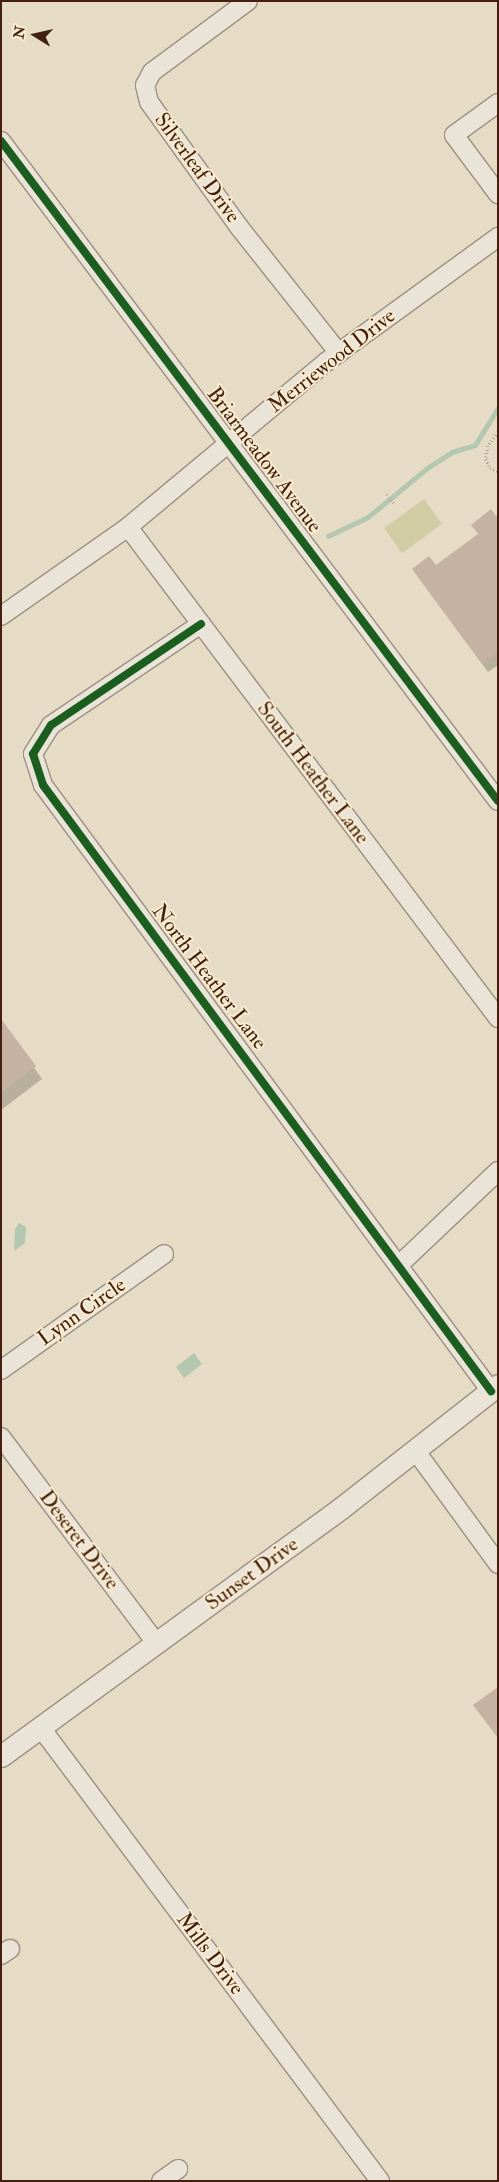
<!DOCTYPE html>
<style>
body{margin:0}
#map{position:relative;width:499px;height:2182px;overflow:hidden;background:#e6dbc4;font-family:"IM FELL Double Pica",serif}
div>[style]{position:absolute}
.green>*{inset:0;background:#d0cda5}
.water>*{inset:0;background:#b3c7b1}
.shadow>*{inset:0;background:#0003}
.stream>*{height:4.5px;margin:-2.25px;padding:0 2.25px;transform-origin:2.25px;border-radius:2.25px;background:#b3c7b1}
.building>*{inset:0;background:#c5b2a2}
.path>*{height:2.5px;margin-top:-1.25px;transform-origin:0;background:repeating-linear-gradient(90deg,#aaa399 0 1px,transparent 0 3.5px)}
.roads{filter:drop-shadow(1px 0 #9b9081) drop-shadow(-1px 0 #9b9081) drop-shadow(0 1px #9b9081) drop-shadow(0 -1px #9b9081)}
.minor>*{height:18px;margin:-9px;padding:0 9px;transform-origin:9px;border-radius:9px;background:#eae4d8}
.tertiary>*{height:21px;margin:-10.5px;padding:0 10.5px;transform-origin:10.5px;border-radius:10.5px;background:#eae4d8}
.cycleway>*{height:8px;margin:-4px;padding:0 4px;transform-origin:4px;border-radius:4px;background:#1b5e20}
span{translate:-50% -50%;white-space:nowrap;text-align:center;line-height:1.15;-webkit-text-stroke:4px #f8ebcf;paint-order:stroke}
.street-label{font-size:21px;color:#421f0f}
.frame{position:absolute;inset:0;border:2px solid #421f0f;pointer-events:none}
.north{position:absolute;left:10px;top:10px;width:50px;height:50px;-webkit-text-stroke:4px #f8ebcf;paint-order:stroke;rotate:280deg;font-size:14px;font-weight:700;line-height:20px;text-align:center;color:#421f0f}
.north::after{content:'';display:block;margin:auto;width:18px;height:22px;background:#421f0f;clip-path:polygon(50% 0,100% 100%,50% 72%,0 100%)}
</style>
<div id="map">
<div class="green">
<div style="clip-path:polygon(424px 499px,442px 524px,402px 553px,384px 528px)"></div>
</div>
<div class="water">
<div style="clip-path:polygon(19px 1223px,26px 1227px,25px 1243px,14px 1251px,15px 1229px)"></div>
<div style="clip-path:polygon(194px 1353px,202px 1364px,184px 1378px,176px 1367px)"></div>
</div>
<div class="shadow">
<div style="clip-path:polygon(498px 515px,498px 665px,488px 672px,419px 578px,479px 535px,472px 525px)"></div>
<div style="clip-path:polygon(1px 1021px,42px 1079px,1px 1110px)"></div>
</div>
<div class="stream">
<div style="left:328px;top:536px;width:44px;rotate:-25.4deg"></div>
<div style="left:368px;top:517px;width:75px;rotate:-39.6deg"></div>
<div style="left:426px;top:469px;width:31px;rotate:-33deg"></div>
<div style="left:452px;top:452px;width:24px;rotate:-17deg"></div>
<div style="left:475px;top:445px;width:44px;rotate:-58.1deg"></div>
</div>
<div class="building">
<div style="clip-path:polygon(491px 509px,498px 519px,498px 652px,482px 664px,412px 569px,429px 556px,436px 565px,478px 534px,471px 525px)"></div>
<div style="clip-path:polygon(1px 1019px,36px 1066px,1px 1093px)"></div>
<div style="clip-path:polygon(498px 1687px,498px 1738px,473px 1705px)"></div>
</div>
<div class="path">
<div style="left:498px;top:432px;width:17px;rotate:126deg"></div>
<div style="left:488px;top:446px;width:13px;rotate:99deg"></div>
<div style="left:486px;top:459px;width:10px;rotate:66deg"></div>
<div style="left:490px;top:468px;width:9px;rotate:21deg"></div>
<div style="left:387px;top:494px;width:11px;rotate:52deg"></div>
</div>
<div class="roads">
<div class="minor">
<div style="left:248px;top:1px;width:119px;rotate:143.5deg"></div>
<div style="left:152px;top:72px;width:15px;rotate:118deg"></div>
<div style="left:145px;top:85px;width:17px;rotate:77deg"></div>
<div style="left:149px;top:102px;width:154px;rotate:54.2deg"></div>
<div style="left:239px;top:227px;width:161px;rotate:51.6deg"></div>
<div style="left:498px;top:103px;width:54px;rotate:144deg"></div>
<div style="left:454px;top:135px;width:74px;rotate:53.3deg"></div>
<div style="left:1px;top:141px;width:826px;rotate:53.02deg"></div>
<div style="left:128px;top:527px;width:615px;rotate:53deg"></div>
<div style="left:1px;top:616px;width:155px;rotate:-35deg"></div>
<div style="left:128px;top:527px;width:258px;rotate:-39.8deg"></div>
<div style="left:326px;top:362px;width:213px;rotate:-36deg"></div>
<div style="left:201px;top:624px;width:181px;rotate:146deg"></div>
<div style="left:51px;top:725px;width:34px;rotate:122deg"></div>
<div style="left:33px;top:754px;width:33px;rotate:72deg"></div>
<div style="left:43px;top:785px;width:754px;rotate:53.53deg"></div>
<div style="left:400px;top:1264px;width:135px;rotate:-43.5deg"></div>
<div style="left:1px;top:1370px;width:200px;rotate:-35.4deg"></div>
<div style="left:1px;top:1437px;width:258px;rotate:53deg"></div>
<div style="left:415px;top:1450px;width:141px;rotate:53.9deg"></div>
<div style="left:41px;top:1728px;width:566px;rotate:53.19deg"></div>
<div style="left:1px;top:1955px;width:11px;rotate:-34deg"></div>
<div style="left:161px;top:2181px;width:21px;rotate:-35deg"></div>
</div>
<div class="tertiary">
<div style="left:1px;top:1756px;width:421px;rotate:-36.1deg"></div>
<div style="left:341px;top:1508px;width:199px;rotate:-38.1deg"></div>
</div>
</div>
<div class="cycleway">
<div style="left:1px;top:141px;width:826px;rotate:53.02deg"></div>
<div style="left:201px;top:624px;width:181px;rotate:146deg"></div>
<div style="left:51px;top:725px;width:34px;rotate:122deg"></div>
<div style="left:33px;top:754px;width:33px;rotate:72deg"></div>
<div style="left:43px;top:785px;width:754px;rotate:53.53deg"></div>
</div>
<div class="street-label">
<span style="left:197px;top:168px;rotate:54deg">Silverleaf Drive</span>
<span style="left:332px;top:361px;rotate:-38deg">Merriewood Drive</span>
<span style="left:264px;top:460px;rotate:53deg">Briarmeadow Avenue</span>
<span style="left:313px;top:773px;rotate:53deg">South Heather Lane</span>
<span style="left:209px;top:977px;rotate:53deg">North Heather Lane</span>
<span style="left:82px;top:1312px;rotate:-35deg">Lynn Circle</span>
<span style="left:79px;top:1540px;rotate:53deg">Deseret Drive</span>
<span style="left:252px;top:1574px;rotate:-36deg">Sunset Drive</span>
<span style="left:210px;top:1954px;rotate:53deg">Mills Drive</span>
</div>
<div class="frame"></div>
<div class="north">N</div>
</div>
